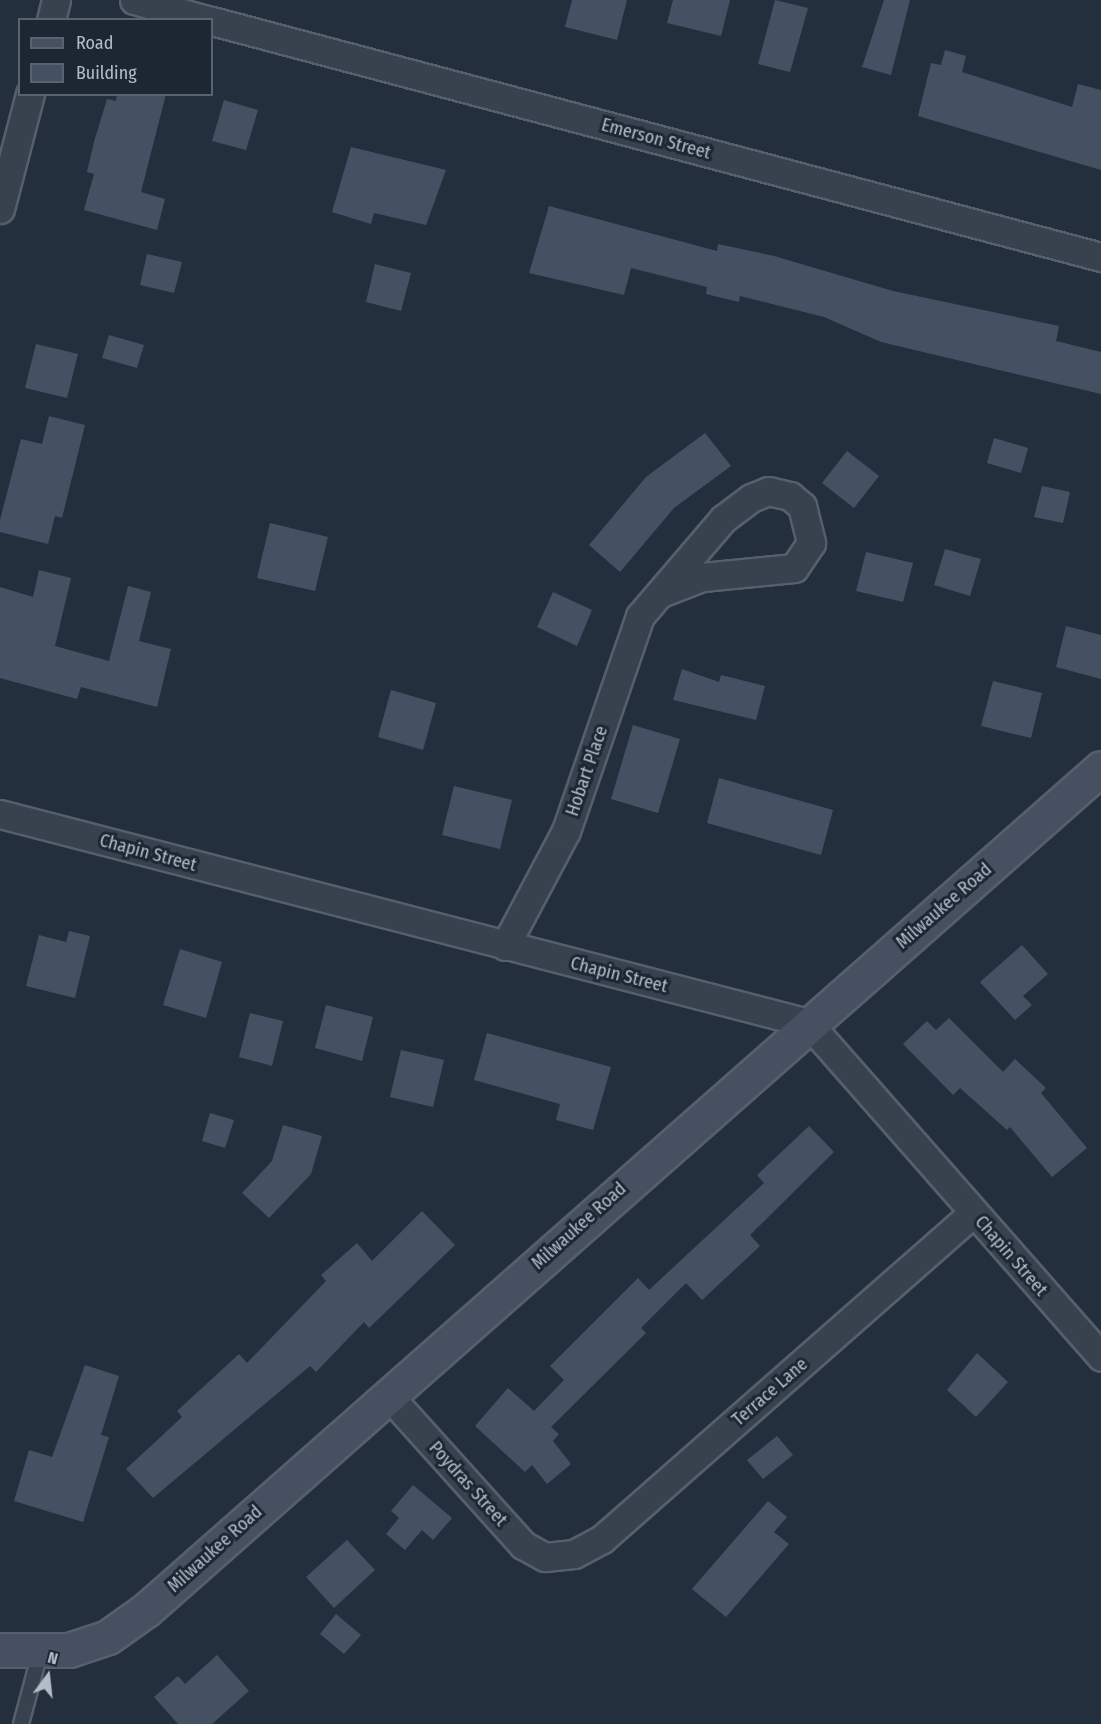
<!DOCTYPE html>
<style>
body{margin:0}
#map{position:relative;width:1101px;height:1724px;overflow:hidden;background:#242f3e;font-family:"Fira Sans Condensed",sans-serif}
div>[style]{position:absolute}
.building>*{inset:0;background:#455162}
.roads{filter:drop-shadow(2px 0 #565f6c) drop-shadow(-2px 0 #565f6c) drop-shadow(0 2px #565f6c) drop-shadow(0 -2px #565f6c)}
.lane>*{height:14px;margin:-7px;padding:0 7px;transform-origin:7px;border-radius:7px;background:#38414e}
.street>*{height:27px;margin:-13.5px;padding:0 13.5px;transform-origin:13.5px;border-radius:13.5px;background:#38414e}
.secondary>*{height:33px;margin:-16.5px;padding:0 16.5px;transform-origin:16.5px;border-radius:16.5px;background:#465061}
span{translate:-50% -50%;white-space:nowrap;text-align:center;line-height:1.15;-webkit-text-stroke:6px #1d2633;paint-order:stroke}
.street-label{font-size:18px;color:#b4bcc9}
.legend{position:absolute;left:18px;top:18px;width:195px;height:78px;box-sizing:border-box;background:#1d2633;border:2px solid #59626f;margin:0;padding:8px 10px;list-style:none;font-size:18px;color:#b4bcc9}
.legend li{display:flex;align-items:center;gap:12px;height:30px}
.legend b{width:30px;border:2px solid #59626f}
.north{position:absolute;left:18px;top:1646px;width:60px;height:60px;-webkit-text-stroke:4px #1d2633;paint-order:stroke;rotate:15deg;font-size:16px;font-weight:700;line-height:24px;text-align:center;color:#b4bcc9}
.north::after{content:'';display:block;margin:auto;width:21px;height:27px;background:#b4bcc9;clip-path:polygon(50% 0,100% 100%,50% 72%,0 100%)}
</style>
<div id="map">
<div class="building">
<div style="clip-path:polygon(572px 0,627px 0,617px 40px,565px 27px)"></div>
<div style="clip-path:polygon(673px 0,730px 0,721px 36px,667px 23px)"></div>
<div style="clip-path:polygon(775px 0,808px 8px,790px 72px,758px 64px)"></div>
<div style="clip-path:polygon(884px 0,910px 0,891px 75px,862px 67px)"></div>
<div style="clip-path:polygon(945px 50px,966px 56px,962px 72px,1072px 107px,1078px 84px,1101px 90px,1101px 170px,918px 116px,931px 63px,941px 65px)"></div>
<div style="clip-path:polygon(117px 94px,166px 94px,141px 192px,165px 199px,157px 230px,84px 210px,94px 174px,87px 172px,94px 142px,107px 99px,116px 101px)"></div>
<div style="clip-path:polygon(224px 100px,258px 110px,246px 150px,212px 141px)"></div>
<div style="clip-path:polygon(351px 147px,446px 170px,426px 225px,374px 213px,371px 224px,332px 212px)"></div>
<div style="clip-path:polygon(549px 206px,717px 251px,718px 244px,774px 256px,893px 291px,1059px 326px,1056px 341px,1101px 352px,1101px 394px,881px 342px,824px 317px,740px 296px,739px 302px,706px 294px,707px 287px,631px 268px,624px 295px,529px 273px)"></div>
<div style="clip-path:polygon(147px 254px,182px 262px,174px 293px,140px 285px)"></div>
<div style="clip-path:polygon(375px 264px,411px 273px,401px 311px,366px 302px)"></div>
<div style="clip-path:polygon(109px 335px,144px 345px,137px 368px,102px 358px)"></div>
<div style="clip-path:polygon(36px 344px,78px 354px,67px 398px,25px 388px)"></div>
<div style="clip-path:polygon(49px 416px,85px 425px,62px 518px,55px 516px,48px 544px,0 532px,0 520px,21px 439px,42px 444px)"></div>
<div style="clip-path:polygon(705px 433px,731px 466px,674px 508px,620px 572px,589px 545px,646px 477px)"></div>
<div style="clip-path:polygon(994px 438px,1028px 448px,1021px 473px,987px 463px)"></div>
<div style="clip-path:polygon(847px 451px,879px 476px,854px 508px,822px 483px)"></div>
<div style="clip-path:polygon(1042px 486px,1070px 492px,1063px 523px,1034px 517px)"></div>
<div style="clip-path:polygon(270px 523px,328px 537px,315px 591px,257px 578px)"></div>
<div style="clip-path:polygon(945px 549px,981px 559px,970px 596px,934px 585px)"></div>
<div style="clip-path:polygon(866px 552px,913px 563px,903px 602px,856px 591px)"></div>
<div style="clip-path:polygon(39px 570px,71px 578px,55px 646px,109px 661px,128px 586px,151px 592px,139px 641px,171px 649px,157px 707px,81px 687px,77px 699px,0 678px,0 587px,33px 597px)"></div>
<div style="clip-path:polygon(553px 592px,592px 610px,577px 646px,537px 627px)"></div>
<div style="clip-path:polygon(1066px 626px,1101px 635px,1101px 679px,1056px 667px)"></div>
<div style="clip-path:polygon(682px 669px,719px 682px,721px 675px,765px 686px,756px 720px,673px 700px)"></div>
<div style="clip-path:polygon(993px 681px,1042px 693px,1031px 738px,981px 726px)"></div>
<div style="clip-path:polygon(391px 690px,436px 703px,423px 750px,378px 737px)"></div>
<div style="clip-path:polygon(633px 725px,680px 739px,658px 813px,611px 799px)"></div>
<div style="clip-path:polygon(719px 778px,833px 810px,821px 855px,707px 823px)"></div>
<div style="clip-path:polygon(454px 786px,512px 800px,500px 849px,442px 835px)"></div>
<div style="clip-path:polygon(69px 931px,90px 936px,75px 998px,26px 986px,39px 935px,66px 942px)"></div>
<div style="clip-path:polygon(1022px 945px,1048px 974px,1023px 996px,1032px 1005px,1015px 1020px,980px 982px)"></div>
<div style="clip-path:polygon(180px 949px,222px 962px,206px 1018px,163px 1005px)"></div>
<div style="clip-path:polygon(326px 1005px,373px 1017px,362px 1061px,315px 1048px)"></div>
<div style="clip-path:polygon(250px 1013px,283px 1021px,272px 1066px,239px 1057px)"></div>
<div style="clip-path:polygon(949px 1018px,1003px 1072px,1015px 1059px,1046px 1088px,1041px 1093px,1087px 1148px,1052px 1177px,1010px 1127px,1007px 1130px,960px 1088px,953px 1095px,903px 1044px,927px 1021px,936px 1030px)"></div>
<div style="clip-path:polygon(487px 1033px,611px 1067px,593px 1130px,556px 1120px,560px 1104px,474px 1080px)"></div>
<div style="clip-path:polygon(401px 1050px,444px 1060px,433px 1107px,390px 1097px)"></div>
<div style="clip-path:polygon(210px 1113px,234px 1120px,225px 1148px,202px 1141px)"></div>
<div style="clip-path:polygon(283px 1125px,322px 1136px,311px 1174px,269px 1218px,242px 1193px,272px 1161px)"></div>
<div style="clip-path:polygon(809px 1126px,834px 1152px,750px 1235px,760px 1246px,702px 1300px,686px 1283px,641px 1328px,646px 1333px,551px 1427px,559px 1434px,553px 1441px,571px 1464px,547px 1484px,532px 1465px,525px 1472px,475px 1426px,508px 1388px,534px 1411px,564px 1380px,550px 1366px,638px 1278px,649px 1290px,764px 1183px,757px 1175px)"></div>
<div style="clip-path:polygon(422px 1211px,455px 1245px,369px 1328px,364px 1322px,316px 1372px,310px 1366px,153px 1498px,126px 1469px,182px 1417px,177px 1411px,239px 1354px,247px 1363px,326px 1281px,321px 1275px,357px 1243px,372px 1261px)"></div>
<div style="clip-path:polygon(977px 1353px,1008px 1382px,976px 1417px,947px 1390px)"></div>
<div style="clip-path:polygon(85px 1365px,119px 1376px,101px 1435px,109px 1437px,83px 1522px,14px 1501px,29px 1450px,52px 1457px)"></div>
<div style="clip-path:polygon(777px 1436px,793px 1455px,763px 1479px,747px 1460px)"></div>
<div style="clip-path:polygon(413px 1485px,452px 1518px,433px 1540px,422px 1530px,405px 1550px,386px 1534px,399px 1518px,391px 1511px)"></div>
<div style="clip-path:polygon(768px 1501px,787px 1517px,774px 1532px,789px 1544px,726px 1617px,692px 1589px)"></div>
<div style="clip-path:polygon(347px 1540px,375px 1570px,334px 1608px,306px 1577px)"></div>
<div style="clip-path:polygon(336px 1614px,361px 1635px,344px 1654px,320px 1634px)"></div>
<div style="clip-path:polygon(217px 1655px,249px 1691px,212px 1724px,178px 1724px,154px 1697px,178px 1676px,185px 1684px)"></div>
</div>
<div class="roads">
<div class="lane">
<div style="left:21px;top:1724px;width:73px;rotate:-75deg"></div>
</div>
<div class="street">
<div style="left:134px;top:0;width:76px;rotate:15.3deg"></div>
<div style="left:51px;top:20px;width:21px;rotate:-76deg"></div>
<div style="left:212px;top:21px;width:920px;rotate:14.87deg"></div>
<div style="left:0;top:209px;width:119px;rotate:-75.4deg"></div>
<div style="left:0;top:814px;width:835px;rotate:14.5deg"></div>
<div style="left:808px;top:1023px;width:444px;rotate:48.7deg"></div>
<div style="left:505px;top:946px;width:130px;rotate:-62.1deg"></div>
<div style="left:566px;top:831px;width:227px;rotate:-71deg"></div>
<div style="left:640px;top:616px;width:128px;rotate:-49.4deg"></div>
<div style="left:723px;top:519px;width:35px;rotate:-37deg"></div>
<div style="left:751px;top:498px;width:18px;rotate:-22deg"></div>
<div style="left:768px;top:491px;width:23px;rotate:13deg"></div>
<div style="left:790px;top:496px;width:16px;rotate:40deg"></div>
<div style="left:802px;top:506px;width:38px;rotate:76deg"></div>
<div style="left:811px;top:543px;width:30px;rotate:124deg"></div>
<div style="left:794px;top:568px;width:92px;rotate:174.4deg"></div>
<div style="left:702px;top:577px;width:44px;rotate:158.7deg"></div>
<div style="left:388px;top:1395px;width:202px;rotate:48deg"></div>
<div style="left:523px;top:1545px;width:25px;rotate:29deg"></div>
<div style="left:545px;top:1557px;width:29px;rotate:-6deg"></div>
<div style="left:574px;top:1554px;width:32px;rotate:-28deg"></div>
<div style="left:602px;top:1539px;width:494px;rotate:-41.3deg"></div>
</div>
<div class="secondary">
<div style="left:0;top:1650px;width:69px"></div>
<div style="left:69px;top:1650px;width:41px;rotate:-18.4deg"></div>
<div style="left:108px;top:1637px;width:47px;rotate:-35.4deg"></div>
<div style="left:146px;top:1610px;width:1273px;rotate:-41.4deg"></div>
</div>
</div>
<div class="street-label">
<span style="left:656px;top:139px;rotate:15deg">Emerson Street</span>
<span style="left:587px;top:771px;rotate:-71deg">Hobart Place</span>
<span style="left:148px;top:853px;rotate:15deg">Chapin Street</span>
<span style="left:944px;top:906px;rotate:-41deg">Milwaukee Road</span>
<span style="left:619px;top:975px;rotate:14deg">Chapin Street</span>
<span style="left:579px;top:1226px;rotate:-42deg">Milwaukee Road</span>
<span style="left:1011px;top:1256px;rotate:49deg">Chapin Street</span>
<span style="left:770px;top:1392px;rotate:-41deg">Terrace Lane</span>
<span style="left:468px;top:1484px;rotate:48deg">Poydras Street</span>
<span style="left:215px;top:1549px;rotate:-42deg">Milwaukee Road</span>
</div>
<ul class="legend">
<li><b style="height:8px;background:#465061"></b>Road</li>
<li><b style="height:16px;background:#455162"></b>Building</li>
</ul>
<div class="north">N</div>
</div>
